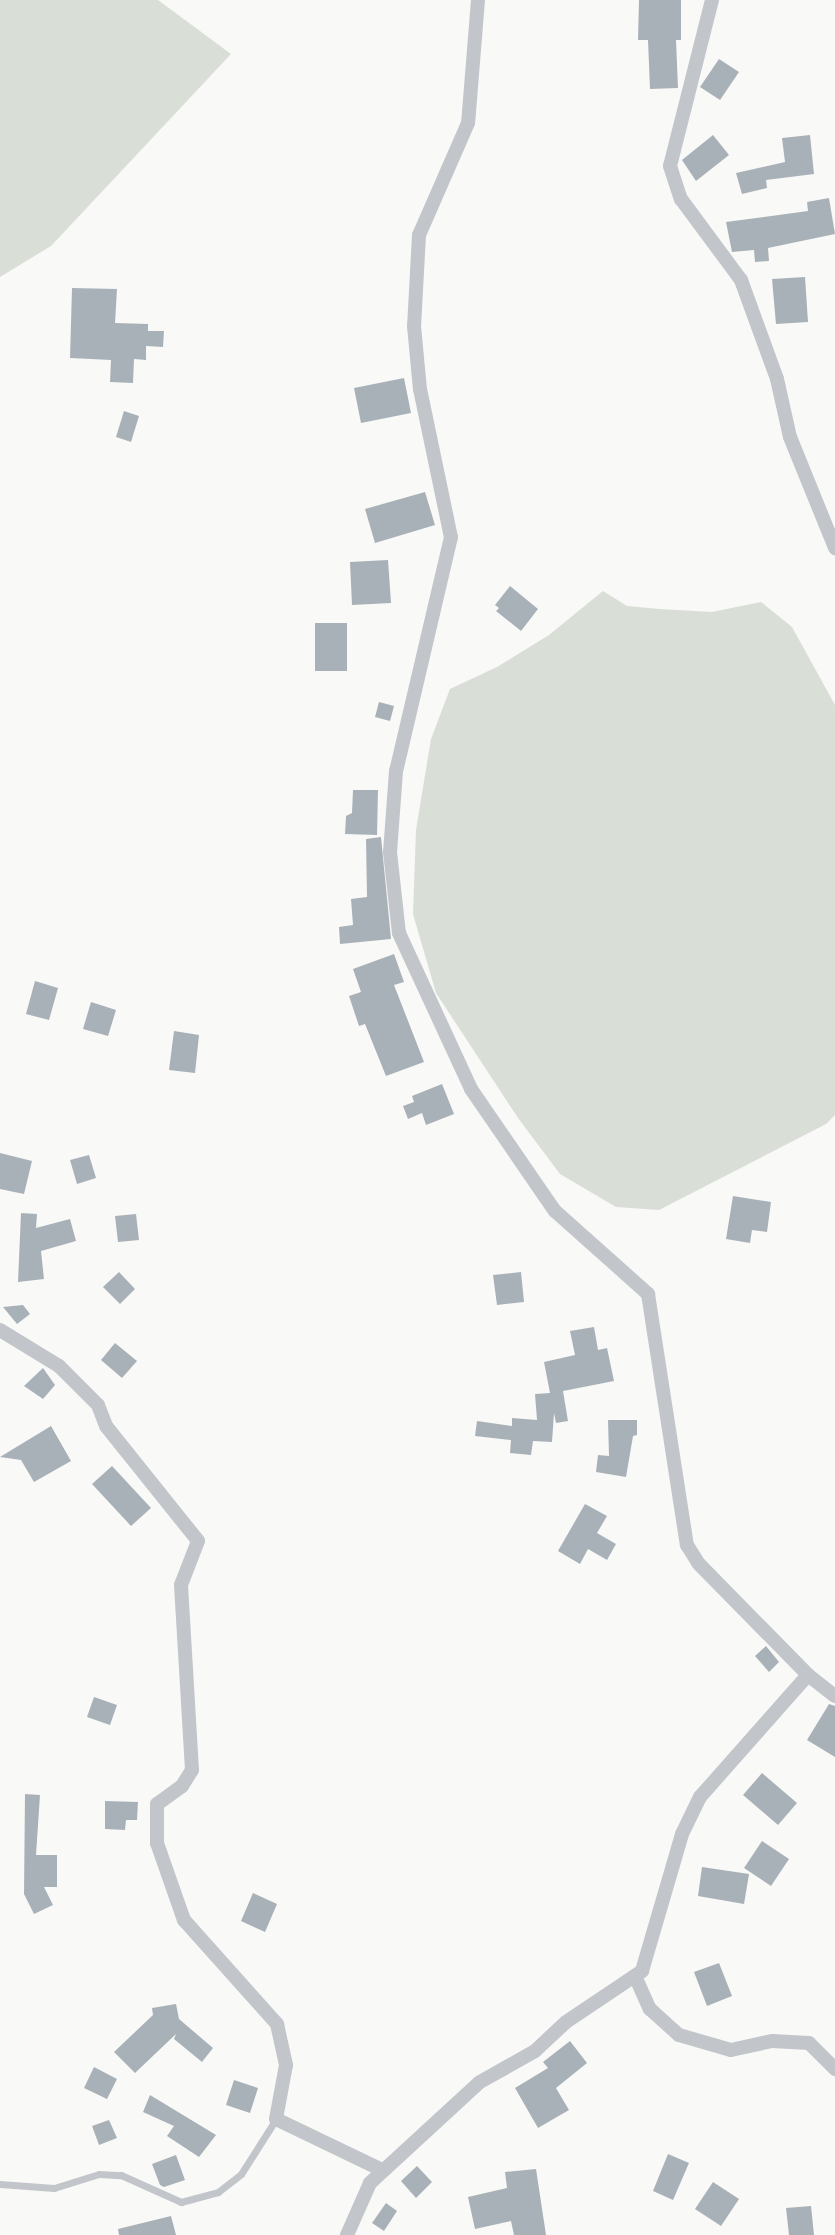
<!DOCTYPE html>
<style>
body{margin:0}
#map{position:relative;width:835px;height:2235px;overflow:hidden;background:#f9f9f7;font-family:Signika,sans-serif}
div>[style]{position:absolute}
.green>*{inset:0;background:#d9ded6}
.building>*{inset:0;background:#a9b1b8}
.lane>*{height:7px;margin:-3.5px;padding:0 3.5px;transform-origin:3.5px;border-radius:3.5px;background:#c2c6cb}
.street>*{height:14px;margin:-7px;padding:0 7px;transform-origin:7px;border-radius:7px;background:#c2c6cb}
span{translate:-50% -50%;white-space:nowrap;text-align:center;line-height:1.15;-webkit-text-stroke:8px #fff;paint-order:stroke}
</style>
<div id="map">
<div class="green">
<div style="clip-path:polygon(0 0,158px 0,231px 54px,51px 246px,0 277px)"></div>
<div style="clip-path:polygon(603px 591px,627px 606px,659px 609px,712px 612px,761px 602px,792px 627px,835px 705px,835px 1115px,826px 1124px,659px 1210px,616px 1207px,560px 1174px,518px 1118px,436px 993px,413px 914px,416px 830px,431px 739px,450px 689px,497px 667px,549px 635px)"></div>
</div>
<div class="building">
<div style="clip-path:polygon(639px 0,681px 0,681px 40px,676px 40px,678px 88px,650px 89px,648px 40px,638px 40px)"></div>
<div style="clip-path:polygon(719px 59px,739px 72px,720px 100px,700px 87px)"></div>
<div style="clip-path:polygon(713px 135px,729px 155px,696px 181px,682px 160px)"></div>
<div style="clip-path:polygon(810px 135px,814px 174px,766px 180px,767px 188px,742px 194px,736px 173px,785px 162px,782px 138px)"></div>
<div style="clip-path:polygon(829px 198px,835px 234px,768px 248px,769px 261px,755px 262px,754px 250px,732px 252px,726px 222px,808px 211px,807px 202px)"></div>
<div style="clip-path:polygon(805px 277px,808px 322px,776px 324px,772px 279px)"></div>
<div style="clip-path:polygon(72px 288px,117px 289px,115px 323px,148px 324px,148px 331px,164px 331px,163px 347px,146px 346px,146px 360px,134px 359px,133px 383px,110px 382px,111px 360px,70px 358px)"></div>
<div style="clip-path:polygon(404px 378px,411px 413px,361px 423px,354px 388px)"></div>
<div style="clip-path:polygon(124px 411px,139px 416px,131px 442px,116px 437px)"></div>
<div style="clip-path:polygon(425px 492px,435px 525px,375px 543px,365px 509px)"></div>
<div style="clip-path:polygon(388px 560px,391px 603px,352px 605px,350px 562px)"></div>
<div style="clip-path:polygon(510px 586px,538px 609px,521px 631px,496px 611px,499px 608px,495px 605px)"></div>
<div style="clip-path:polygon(315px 623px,347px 623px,347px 671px,315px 671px)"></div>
<div style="clip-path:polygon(379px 702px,394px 706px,390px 721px,375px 717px)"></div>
<div style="clip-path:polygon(353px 790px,378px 790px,377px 835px,345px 834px,346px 816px,352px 813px)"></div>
<div style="clip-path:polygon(381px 837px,391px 939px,340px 944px,339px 927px,353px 925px,351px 899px,367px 897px,366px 839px)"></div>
<div style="clip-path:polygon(394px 954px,404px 982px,394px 985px,424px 1062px,386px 1076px,365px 1024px,359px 1026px,349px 996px,361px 992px,353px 969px)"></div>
<div style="clip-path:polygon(35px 981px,58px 988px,49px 1020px,26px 1014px)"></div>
<div style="clip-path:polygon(91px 1002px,116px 1010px,108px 1036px,83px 1029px)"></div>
<div style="clip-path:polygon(174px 1031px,199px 1035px,195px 1073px,169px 1070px)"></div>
<div style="clip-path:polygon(442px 1084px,454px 1114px,426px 1125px,422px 1113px,408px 1119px,403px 1106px,414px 1102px,412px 1096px)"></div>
<div style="clip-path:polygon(0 1153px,32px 1161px,24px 1194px,0 1189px)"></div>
<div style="clip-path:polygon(89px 1155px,96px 1178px,77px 1184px,70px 1160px)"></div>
<div style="clip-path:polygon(733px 1196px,771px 1202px,767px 1232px,752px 1230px,750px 1243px,726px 1239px)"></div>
<div style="clip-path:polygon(21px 1213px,37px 1214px,36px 1228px,70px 1219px,76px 1241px,41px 1251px,44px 1279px,18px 1282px)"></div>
<div style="clip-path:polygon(136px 1214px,139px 1240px,118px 1242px,115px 1216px)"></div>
<div style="clip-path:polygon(119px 1272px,135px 1289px,120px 1304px,103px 1287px)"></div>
<div style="clip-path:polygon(521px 1272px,524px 1302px,497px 1305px,493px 1275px)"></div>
<div style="clip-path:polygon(23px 1305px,30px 1314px,17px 1324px,3px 1307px)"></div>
<div style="clip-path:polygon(594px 1327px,598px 1350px,607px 1348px,614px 1381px,563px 1391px,568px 1421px,556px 1423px,554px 1413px,552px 1442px,533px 1441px,531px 1455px,510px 1453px,511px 1440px,475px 1436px,477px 1421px,512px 1426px,512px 1418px,537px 1420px,535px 1394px,550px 1393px,544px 1362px,575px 1355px,570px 1331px)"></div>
<div style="clip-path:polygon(115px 1343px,137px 1361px,122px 1378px,101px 1360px)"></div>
<div style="clip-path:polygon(43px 1368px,55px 1385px,43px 1399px,24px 1386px)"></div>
<div style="clip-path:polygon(608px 1420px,637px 1420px,637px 1435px,633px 1436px,626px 1477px,596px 1472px,598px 1455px,609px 1456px)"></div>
<div style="clip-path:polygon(51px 1426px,71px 1461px,34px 1482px,21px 1460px,0 1457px)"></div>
<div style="clip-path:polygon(112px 1466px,151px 1508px,131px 1526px,92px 1484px)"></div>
<div style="clip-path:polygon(585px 1504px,607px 1516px,597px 1533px,616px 1544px,607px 1560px,588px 1549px,580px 1564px,558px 1551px)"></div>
<div style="clip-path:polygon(766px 1646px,779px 1662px,769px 1672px,755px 1656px)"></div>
<div style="clip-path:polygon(94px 1697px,117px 1705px,110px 1725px,87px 1717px)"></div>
<div style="clip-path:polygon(829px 1704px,835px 1706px,835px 1757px,807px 1740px)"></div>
<div style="clip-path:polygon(762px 1773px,797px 1803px,778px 1825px,743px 1795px)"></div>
<div style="clip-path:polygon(25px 1794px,40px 1795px,36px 1855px,57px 1855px,57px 1887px,44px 1887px,53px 1905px,34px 1914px,24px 1894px)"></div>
<div style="clip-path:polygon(105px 1801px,138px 1802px,137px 1820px,126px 1820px,125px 1830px,105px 1829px)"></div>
<div style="clip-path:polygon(762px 1841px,789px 1859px,771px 1886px,744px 1868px)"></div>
<div style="clip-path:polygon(702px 1867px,749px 1874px,744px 1904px,698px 1896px)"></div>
<div style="clip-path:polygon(253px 1893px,277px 1904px,265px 1932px,241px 1921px)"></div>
<div style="clip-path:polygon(719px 1963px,732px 1996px,707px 2006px,694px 1972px)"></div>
<div style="clip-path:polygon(176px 2004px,179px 2019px,213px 2048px,202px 2062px,174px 2039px,176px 2034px,135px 2073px,114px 2052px,153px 2015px,152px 2008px)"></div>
<div style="clip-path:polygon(570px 2041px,587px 2063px,556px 2088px,569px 2110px,538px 2128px,515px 2088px,548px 2068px,543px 2062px)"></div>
<div style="clip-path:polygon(94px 2067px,117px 2079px,107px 2099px,84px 2088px)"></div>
<div style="clip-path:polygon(234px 2080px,258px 2088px,250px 2113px,226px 2105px)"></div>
<div style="clip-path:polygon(150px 2095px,216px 2135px,199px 2157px,167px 2136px,174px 2126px,143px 2112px)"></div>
<div style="clip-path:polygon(109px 2120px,117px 2138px,99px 2145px,92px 2126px)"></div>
<div style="clip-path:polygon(668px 2154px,689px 2163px,673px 2200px,653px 2191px)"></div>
<div style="clip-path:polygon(176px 2155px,185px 2180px,164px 2187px,160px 2185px,152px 2164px)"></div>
<div style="clip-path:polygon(417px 2166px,432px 2182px,416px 2198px,401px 2181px)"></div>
<div style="clip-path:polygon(536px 2169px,546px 2235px,514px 2235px,511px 2221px,475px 2229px,468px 2197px,507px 2188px,505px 2172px)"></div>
<div style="clip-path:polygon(713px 2182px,739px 2199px,721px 2226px,695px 2209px)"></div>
<div style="clip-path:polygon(386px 2203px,397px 2211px,384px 2231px,372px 2223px)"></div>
<div style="clip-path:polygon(811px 2206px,814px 2235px,789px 2235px,786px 2208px)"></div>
<div style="clip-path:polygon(171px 2216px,176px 2235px,119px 2235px,118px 2229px)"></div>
</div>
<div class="lane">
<div style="left:0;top:2184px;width:54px;rotate:4.2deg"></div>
<div style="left:54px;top:2188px;width:47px;rotate:-17.3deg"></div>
<div style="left:99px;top:2174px;width:22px;rotate:3deg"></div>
<div style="left:121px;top:2175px;width:66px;rotate:24.2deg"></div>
<div style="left:181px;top:2202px;width:38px;rotate:-15deg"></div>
<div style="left:218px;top:2192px;width:29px;rotate:-38deg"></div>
<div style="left:241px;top:2174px;width:65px;rotate:-57.5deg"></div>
</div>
<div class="street">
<div style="left:478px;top:0;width:123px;rotate:94.6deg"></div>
<div style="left:468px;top:123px;width:122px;rotate:113.6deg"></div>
<div style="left:419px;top:235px;width:91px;rotate:93.1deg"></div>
<div style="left:414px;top:326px;width:63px;rotate:84.6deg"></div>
<div style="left:420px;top:389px;width:151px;rotate:78.2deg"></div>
<div style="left:451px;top:537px;width:240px;rotate:103.2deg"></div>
<div style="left:396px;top:771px;width:81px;rotate:94.2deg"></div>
<div style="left:390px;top:852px;width:81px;rotate:83.7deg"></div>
<div style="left:399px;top:933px;width:172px;rotate:65.2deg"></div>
<div style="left:471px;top:1089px;width:148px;rotate:55.5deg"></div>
<div style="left:555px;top:1211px;width:125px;rotate:41.7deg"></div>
<div style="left:648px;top:1294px;width:254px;rotate:81.2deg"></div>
<div style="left:687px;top:1545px;width:22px;rotate:58deg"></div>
<div style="left:699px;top:1564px;width:156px;rotate:45.5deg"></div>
<div style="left:808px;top:1675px;width:34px;rotate:38deg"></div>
<div style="left:712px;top:0;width:171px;rotate:104.2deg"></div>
<div style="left:670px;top:166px;width:35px;rotate:72deg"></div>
<div style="left:681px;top:199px;width:101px;rotate:53.5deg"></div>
<div style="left:741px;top:280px;width:105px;rotate:70deg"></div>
<div style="left:777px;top:379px;width:59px;rotate:77.4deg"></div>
<div style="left:790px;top:437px;width:120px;rotate:67.9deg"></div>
<div style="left:0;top:1330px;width:69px;rotate:31.4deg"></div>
<div style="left:59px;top:1366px;width:55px;rotate:45deg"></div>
<div style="left:98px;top:1405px;width:22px;rotate:69deg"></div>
<div style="left:106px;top:1426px;width:147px;rotate:51.3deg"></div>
<div style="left:198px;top:1541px;width:47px;rotate:111.1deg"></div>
<div style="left:181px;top:1585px;width:185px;rotate:86.6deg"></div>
<div style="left:192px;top:1770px;width:19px;rotate:122deg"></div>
<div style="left:182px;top:1786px;width:31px;rotate:144deg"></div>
<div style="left:157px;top:1804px;width:39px;rotate:90deg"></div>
<div style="left:157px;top:1843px;width:82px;rotate:70.7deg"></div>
<div style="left:184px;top:1920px;width:140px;rotate:48.2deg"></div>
<div style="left:277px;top:2024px;width:42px;rotate:77.6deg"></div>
<div style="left:286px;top:2065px;width:55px;rotate:100.5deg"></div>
<div style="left:276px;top:2119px;width:118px;rotate:25.7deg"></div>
<div style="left:635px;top:1976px;width:36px;rotate:66deg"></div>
<div style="left:650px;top:2009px;width:39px;rotate:42deg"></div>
<div style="left:679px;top:2035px;width:54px;rotate:16.1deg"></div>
<div style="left:731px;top:2050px;width:42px;rotate:-12.4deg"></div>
<div style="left:772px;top:2041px;width:37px;rotate:3deg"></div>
<div style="left:809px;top:2043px;width:37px;rotate:45deg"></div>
<div style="left:347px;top:2235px;width:57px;rotate:-66.1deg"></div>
<div style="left:370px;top:2183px;width:149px;rotate:-42.6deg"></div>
<div style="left:480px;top:2082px;width:63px;rotate:-29.4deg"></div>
<div style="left:535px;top:2051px;width:42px;rotate:-43.1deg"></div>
<div style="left:566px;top:2022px;width:92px;rotate:-33.9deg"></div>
<div style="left:642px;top:1971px;width:143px;rotate:-73.7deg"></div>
<div style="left:682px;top:1834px;width:41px;rotate:-64.1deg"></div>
<div style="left:700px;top:1797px;width:163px;rotate:-48.5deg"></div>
</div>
</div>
